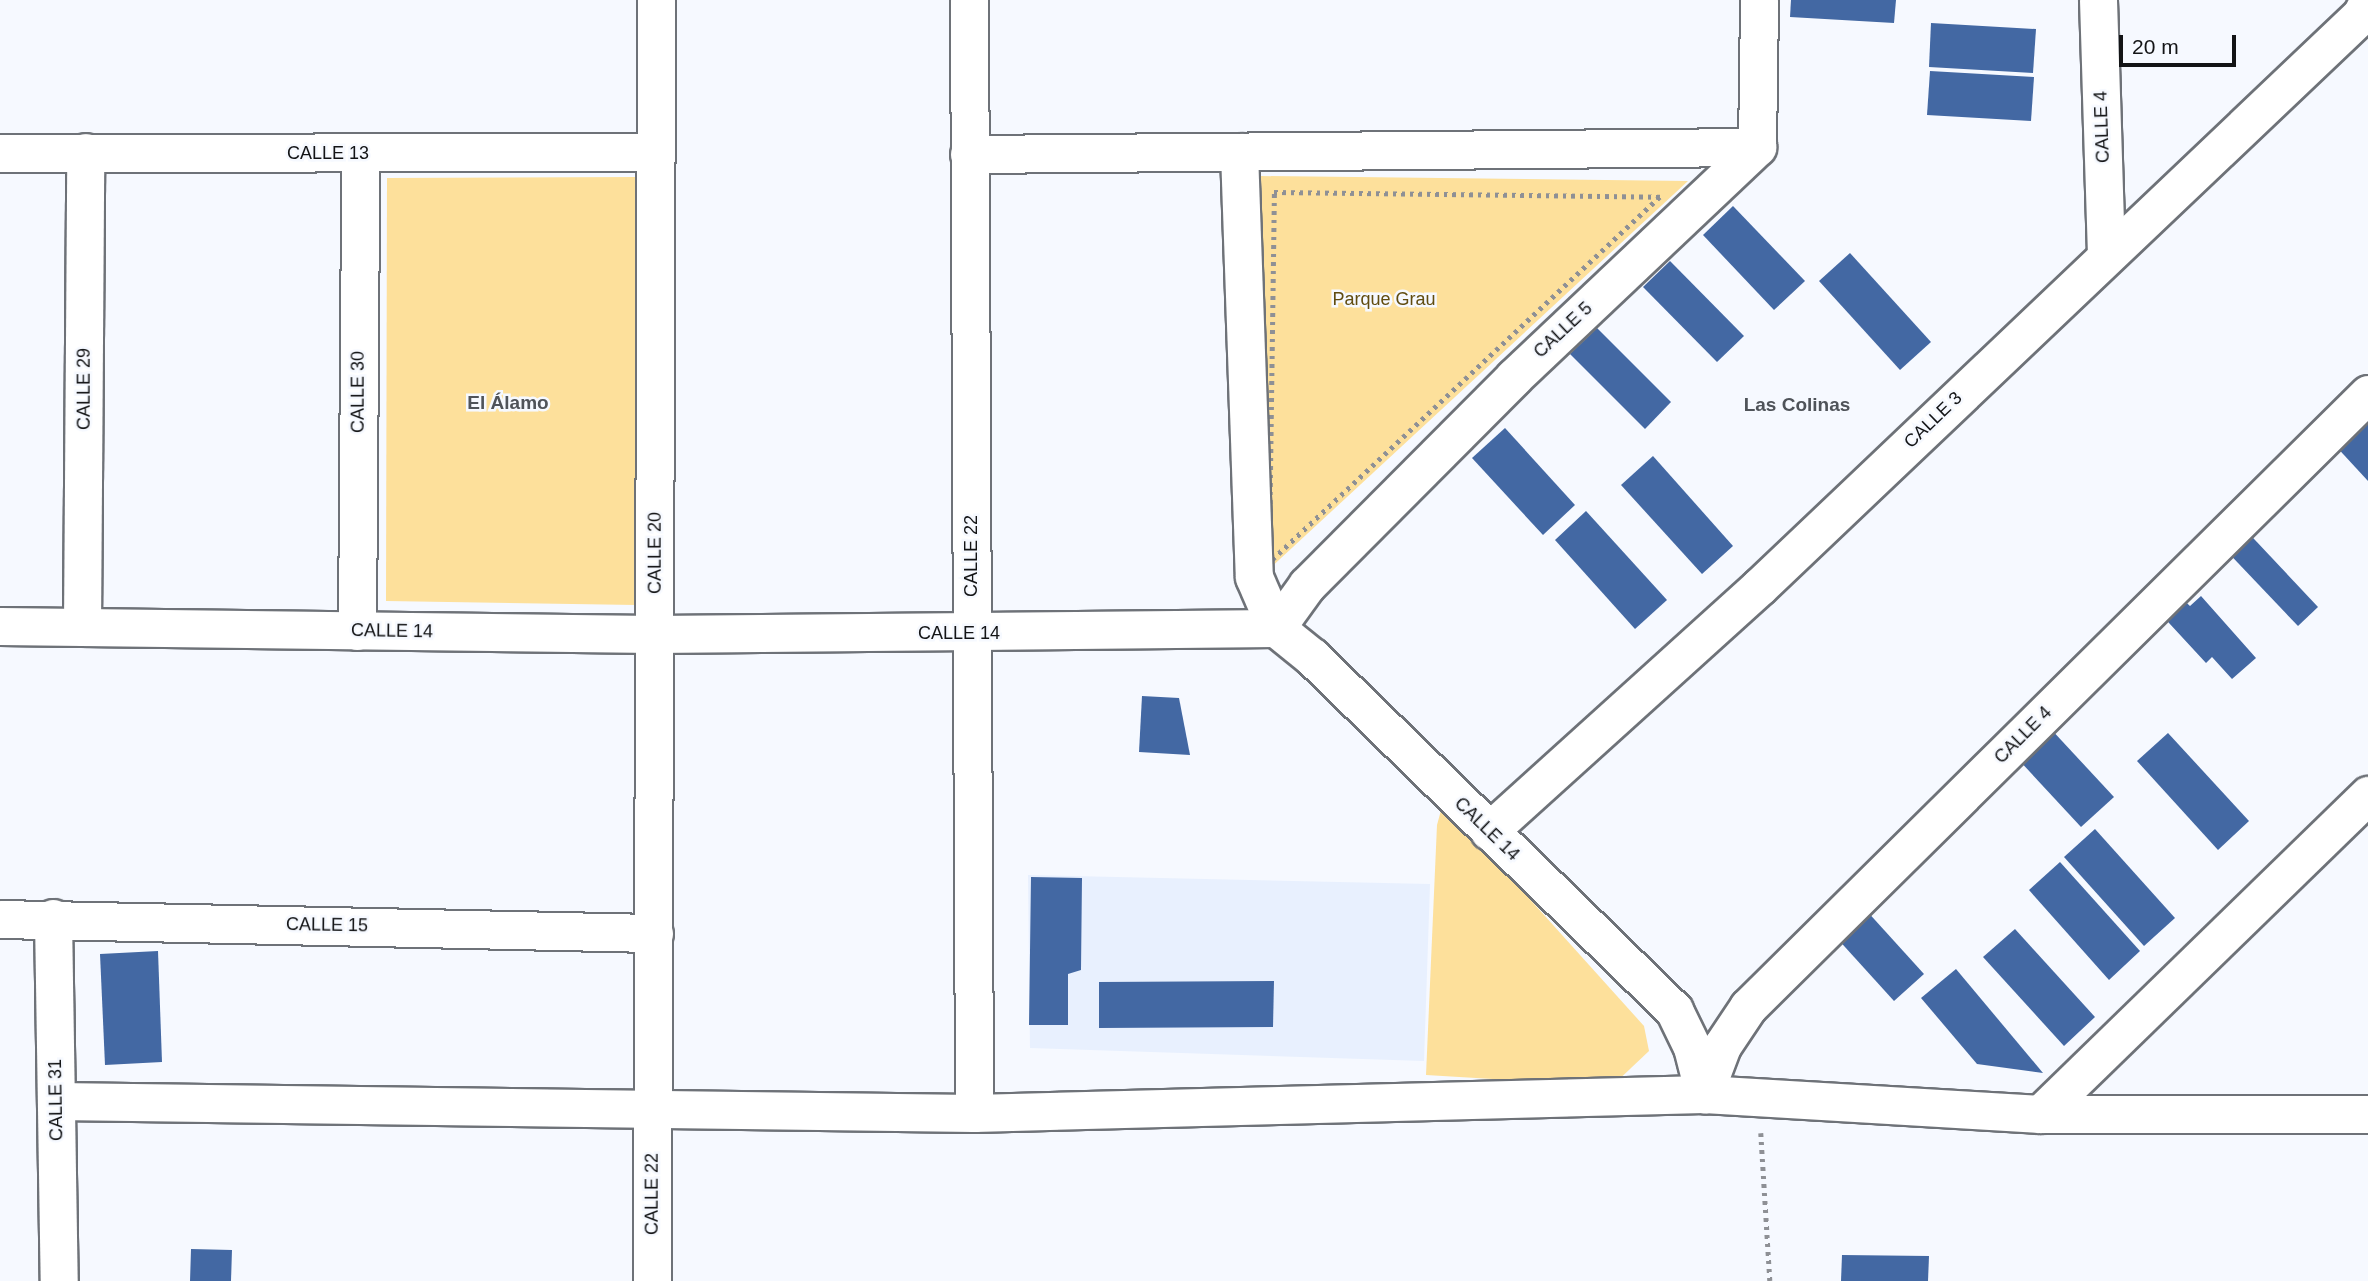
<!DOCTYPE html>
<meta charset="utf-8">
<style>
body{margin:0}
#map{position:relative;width:2368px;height:1281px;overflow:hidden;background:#f6f9ff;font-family:Arial,sans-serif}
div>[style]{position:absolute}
.built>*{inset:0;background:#e8f0fe}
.green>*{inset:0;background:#fde09b}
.building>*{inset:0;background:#4368a3}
.path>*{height:4.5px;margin-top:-2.25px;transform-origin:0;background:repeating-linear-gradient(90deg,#8e9095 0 3.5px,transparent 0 8.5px)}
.roads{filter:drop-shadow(2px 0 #6e7278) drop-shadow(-2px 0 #6e7278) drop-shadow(0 2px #6e7278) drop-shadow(0 -2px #6e7278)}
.street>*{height:37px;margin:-18.5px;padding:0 18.5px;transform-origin:18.5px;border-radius:18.5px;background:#fff}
span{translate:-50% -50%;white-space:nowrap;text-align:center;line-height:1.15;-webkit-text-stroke:5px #f6f9ff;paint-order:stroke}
.street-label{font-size:18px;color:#131416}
.park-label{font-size:18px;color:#614c0f}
.neighbourhood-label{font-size:19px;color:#4f5359;font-weight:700}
.scale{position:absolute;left:2119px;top:35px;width:117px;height:32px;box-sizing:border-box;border:4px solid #131416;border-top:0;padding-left:9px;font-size:21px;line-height:24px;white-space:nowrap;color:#131416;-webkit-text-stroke:5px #f6f9ff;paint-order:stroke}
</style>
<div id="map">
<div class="built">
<div style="clip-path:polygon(1028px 875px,1430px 884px,1424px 1061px,1030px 1048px)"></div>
</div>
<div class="green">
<div style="clip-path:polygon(1261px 176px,1688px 181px,1265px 573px)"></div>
<div style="clip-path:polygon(636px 177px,636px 605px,386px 601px,387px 178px)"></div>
<div style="clip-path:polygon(1443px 803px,1644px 1026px,1649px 1051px,1612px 1086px,1426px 1075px,1437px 825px)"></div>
</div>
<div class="building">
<div style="clip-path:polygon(1791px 0,1896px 0,1894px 23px,1790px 17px)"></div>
<div style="clip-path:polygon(1931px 23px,2036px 29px,2033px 73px,1929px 67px)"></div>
<div style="clip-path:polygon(1930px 71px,2034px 77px,2031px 121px,1927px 115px)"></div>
<div style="clip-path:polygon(1733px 206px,1805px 281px,1774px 310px,1703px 235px)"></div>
<div style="clip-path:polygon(1850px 253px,1931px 342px,1900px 370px,1819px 281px)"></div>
<div style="clip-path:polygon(1670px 261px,1744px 336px,1717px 362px,1643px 287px)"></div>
<div style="clip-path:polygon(1597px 328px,1671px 402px,1645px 429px,1570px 354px)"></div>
<div style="clip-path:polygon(2368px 418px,2368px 481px,2332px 442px)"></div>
<div style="clip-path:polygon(1505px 428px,1575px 505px,1543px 535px,1472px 458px)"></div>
<div style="clip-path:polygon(1653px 456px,1733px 546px,1702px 574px,1621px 485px)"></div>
<div style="clip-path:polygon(1586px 511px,1667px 600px,1635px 629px,1555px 540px)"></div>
<div style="clip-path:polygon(2239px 523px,2318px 607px,2298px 626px,2219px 543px)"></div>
<div style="clip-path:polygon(2176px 593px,2190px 606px,2201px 596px,2256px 658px,2232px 679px,2212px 657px,2206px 663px,2157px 610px)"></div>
<div style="clip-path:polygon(1142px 696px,1179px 698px,1190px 755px,1139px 752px)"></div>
<div style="clip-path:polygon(2049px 727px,2114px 797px,2081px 827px,2017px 758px)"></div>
<div style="clip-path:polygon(2168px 733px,2249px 821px,2218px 850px,2137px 761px)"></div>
<div style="clip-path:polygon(2095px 829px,2175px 918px,2144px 946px,2064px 857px)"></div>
<div style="clip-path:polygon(2060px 862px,2140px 951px,2109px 980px,2029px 890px)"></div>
<div style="clip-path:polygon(1031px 877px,1082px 878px,1081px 970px,1068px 974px,1068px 1025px,1029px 1025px)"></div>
<div style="clip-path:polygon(1865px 909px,1924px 974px,1894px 1001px,1835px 936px)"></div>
<div style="clip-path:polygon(2015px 929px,2095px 1017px,2064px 1046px,1983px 957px)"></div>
<div style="clip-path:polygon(158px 951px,162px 1062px,105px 1065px,100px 954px)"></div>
<div style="clip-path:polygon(1956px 969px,2043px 1073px,1977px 1064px,1921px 998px)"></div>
<div style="clip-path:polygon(1274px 981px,1273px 1027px,1099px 1028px,1099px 982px)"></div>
<div style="clip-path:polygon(191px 1249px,232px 1250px,231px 1281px,190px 1281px)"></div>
<div style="clip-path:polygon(1842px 1255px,1929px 1256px,1928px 1281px,1841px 1281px)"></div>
</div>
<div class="path">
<div style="left:1274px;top:192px;width:386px;rotate:0.7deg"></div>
<div style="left:1660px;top:197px;width:536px;rotate:136.89deg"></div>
<div style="left:1269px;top:563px;width:371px;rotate:-89.2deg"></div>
<div style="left:1761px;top:1133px;width:148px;rotate:86.5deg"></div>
</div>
<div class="roads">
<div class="street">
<div style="left:969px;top:0;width:1113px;rotate:89.74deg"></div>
<div style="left:2098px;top:0;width:254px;rotate:88.2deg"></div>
<div style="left:1239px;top:152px;width:425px;rotate:88deg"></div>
<div style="left:1254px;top:577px;width:56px;rotate:66.7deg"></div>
<div style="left:0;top:153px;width:656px;rotate:-0.09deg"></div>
<div style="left:969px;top:154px;width:788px;rotate:-0.51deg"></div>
<div style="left:0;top:626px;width:654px;rotate:0.7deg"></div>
<div style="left:654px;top:634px;width:622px;rotate:-0.55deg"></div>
<div style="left:1276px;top:628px;width:46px;rotate:38.9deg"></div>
<div style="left:1312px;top:657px;width:506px;rotate:44.28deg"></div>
<div style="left:1674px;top:1010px;width:41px;rotate:64.1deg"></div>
<div style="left:1692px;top:1047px;width:49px;rotate:75.7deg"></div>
<div style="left:82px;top:627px;width:475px;rotate:-89.6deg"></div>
<div style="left:1276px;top:628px;width:53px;rotate:-54.2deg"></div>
<div style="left:1307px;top:585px;width:293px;rotate:-45.1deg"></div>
<div style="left:1514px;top:377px;width:335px;rotate:-43.4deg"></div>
<div style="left:1757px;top:147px;width:147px;rotate:-89.2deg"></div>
<div style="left:357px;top:631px;width:478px;rotate:-89.6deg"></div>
<div style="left:1489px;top:831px;width:364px;rotate:-42.1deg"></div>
<div style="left:1759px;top:587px;width:830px;rotate:-43.54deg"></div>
<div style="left:2361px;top:15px;width:16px;rotate:-63deg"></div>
<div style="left:53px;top:918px;width:363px;rotate:89.1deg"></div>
<div style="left:0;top:919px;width:654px;rotate:1.23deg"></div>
<div style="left:1704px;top:1094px;width:51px;rotate:-69.4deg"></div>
<div style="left:1722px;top:1046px;width:47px;rotate:-56.3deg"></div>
<div style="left:1748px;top:1007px;width:872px;rotate:-44.67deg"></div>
<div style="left:56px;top:1101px;width:918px;rotate:0.75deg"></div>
<div style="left:974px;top:1113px;width:730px;rotate:-1.49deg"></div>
<div style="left:1704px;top:1094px;width:337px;rotate:3.4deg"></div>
<div style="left:2040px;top:1114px;width:328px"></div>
<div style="left:2040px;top:1114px;width:458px;rotate:-44.2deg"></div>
<div style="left:652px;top:1281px;width:1281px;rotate:-89.82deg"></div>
</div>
</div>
<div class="street-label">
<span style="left:2102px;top:127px;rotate:-92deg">CALLE 4</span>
<span style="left:328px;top:153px">CALLE 13</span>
<span style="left:1563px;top:330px;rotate:-43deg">CALLE 5</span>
<span style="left:84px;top:389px;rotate:-90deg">CALLE 29</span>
<span style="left:358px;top:392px;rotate:-90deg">CALLE 30</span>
<span style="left:1933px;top:420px;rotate:-44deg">CALLE 3</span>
<span style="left:655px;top:553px;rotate:-90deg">CALLE 20</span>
<span style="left:971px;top:556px;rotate:-90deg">CALLE 22</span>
<span style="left:392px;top:631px;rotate:1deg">CALLE 14</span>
<span style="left:959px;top:633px">CALLE 14</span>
<span style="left:2023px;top:735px;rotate:-45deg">CALLE 4</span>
<span style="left:1487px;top:829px;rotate:44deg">CALLE 14</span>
<span style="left:327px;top:925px;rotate:1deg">CALLE 15</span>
<span style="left:56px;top:1100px;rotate:-91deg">CALLE 31</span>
<span style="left:652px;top:1194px;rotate:-90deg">CALLE 22</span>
</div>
<div class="park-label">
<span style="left:1384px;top:299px">Parque Grau</span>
</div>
<div class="neighbourhood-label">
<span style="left:508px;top:403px">El Álamo</span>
<span style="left:1797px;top:405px">Las Colinas</span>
</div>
<div class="scale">20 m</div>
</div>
